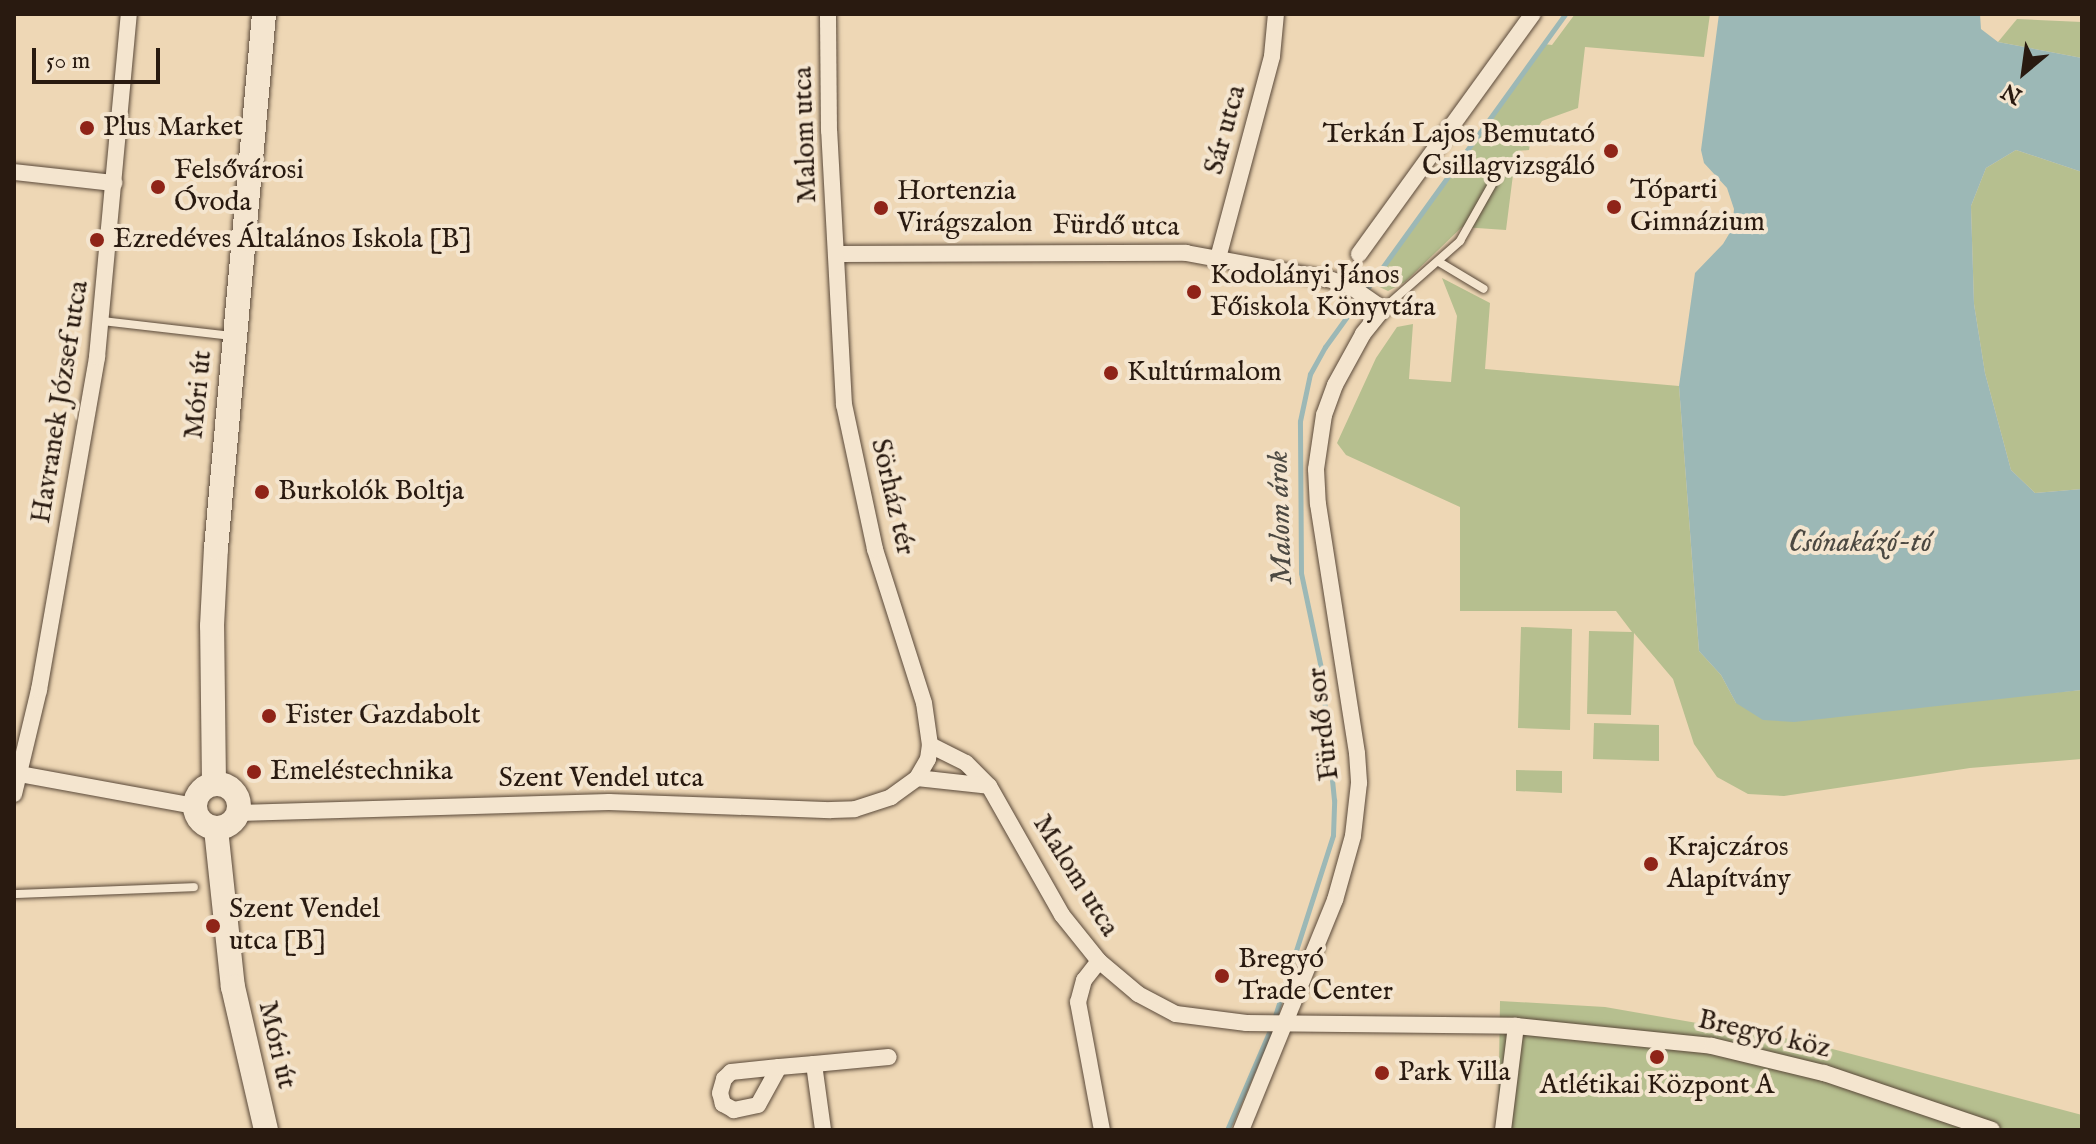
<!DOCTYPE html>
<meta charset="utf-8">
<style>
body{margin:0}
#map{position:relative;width:2096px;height:1144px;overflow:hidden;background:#eed7b5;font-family:"IM FELL English",serif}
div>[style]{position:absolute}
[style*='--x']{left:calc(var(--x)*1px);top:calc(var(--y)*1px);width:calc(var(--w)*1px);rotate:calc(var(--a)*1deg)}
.green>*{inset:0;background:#b6bf8f}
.water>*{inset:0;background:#9cb8b6}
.stream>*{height:5px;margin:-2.5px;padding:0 2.5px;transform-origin:2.5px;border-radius:2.5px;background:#9cb8b6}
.roads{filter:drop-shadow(0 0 2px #5a4939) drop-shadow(0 0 2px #5a4939)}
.service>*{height:8px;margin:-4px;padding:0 4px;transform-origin:4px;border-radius:4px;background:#f4e5cf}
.minor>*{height:16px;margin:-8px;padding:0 8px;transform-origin:8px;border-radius:8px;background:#f4e5cf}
.secondary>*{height:24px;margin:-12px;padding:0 12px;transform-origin:12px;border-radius:12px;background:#f4e5cf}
.secondary>.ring{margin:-12px;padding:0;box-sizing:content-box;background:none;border:24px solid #f4e5cf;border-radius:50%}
.dots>*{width:22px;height:22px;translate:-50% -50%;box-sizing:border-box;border:4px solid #f4e5cf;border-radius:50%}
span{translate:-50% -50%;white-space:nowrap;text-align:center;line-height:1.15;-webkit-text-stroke:8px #f4e5cf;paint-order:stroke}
.poi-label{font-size:28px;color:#291a10}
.left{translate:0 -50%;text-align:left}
.right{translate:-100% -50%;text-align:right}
.street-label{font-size:28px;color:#291a10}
.water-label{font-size:30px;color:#4c4942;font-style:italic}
.frame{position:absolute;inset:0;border:16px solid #291a10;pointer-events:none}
.north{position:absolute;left:1984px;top:32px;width:80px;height:80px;-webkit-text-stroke:6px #f4e5cf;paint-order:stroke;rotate:209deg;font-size:22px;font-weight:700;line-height:32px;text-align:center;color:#291a10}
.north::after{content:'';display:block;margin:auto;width:28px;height:36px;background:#291a10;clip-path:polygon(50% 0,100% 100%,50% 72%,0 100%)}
.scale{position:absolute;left:32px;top:48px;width:128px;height:36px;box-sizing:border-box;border:4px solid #291a10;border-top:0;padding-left:10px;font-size:24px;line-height:28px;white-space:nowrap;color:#291a10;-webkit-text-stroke:6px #f4e5cf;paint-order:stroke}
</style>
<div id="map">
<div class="green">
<i style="clip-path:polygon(1575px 14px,1710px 14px,1704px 57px,1585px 47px,1578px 108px,1542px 121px,1531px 138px,1529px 150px,1516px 151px,1506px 230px,1462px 227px,1405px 282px,1388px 291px,1371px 283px,1544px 44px,1552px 45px)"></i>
<i style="clip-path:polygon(2017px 19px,2082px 22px,2082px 58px,1998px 42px)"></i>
<i style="clip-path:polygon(2016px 150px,2082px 172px,2082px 489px,2035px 493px,2011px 470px,1985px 373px,1974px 304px,1971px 206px,1986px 168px)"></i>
<i style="clip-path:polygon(1442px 278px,1490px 303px,1485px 369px,1679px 386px,1699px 651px,1721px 675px,1736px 703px,1940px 703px,2082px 690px,2082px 759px,1970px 768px,1784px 796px,1748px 794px,1717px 777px,1694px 744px,1673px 679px,1634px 633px,1631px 715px,1587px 714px,1589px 631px,1632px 632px,1616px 611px,1460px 611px,1460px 507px,1346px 455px,1337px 443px,1376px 358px,1397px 327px,1413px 324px,1409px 379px,1451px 382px,1457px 316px)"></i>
<i style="clip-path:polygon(1521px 627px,1572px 629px,1570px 730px,1518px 728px)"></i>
<i style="clip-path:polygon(1594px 723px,1659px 725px,1659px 761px,1593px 759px)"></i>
<i style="clip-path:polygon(1516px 770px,1562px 771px,1562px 793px,1516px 791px)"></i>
<i style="clip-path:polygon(1500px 1001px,1605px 1007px,1806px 1042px,2082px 1115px,2082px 1130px,1498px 1130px)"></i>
</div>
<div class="water">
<i style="clip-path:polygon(1719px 14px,1980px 14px,1981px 29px,1998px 42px,2082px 58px,2082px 172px,2016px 150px,1986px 168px,1971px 206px,1974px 304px,1985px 373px,2011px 470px,2035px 493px,2082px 489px,2082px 690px,1794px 722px,1763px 720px,1736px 703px,1721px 675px,1699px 651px,1679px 386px,1695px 273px,1723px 244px,1732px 229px,1734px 209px,1727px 188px,1704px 163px,1701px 150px)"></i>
</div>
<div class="stream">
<i style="--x:1274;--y:1019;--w:193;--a:-72.2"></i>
<i style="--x:1333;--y:835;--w:35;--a:-88"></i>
<i style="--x:1334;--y:800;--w:133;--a:-95.6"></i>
<i style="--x:1321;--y:668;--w:97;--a:-101.9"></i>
<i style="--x:1301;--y:573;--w:152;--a:-90.4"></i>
<i style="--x:1300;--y:421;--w:48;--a:-78"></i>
<i style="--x:1310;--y:374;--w:31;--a:-61"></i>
<i style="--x:1325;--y:347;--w:410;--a:-54.2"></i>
<i style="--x:1227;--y:1130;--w:111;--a:-66.7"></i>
</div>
<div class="roads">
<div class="service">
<i style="--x:1439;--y:262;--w:52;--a:31"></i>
<i style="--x:1383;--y:309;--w:103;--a:-41.4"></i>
<i style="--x:1460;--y:241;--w:85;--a:-60.4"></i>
<i style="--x:102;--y:321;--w:131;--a:6.6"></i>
<i style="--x:14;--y:894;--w:180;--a:-2.2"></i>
</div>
<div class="minor">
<i style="--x:14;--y:172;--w:101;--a:6.3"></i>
<i style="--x:838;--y:254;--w:348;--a:-0.2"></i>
<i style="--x:1186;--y:253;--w:148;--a:10.5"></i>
<i style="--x:1332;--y:280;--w:19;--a:18"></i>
<i style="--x:1350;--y:286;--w:40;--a:34.9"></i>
<i style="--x:1383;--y:309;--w:32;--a:129"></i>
<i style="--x:1363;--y:334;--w:58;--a:118.8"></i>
<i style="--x:1335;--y:385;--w:32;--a:110"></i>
<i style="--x:1324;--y:415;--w:55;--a:98.4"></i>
<i style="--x:1316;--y:469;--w:35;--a:87"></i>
<i style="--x:1318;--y:504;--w:252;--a:81.1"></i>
<i style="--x:1357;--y:753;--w:30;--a:86"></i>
<i style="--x:1359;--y:783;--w:53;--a:96.5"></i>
<i style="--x:1353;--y:836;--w:66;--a:105.7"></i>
<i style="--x:1335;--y:900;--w:248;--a:112.2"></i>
<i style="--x:1359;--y:254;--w:296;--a:-54.1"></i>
<i style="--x:1218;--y:258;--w:209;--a:-75"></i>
<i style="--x:1272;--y:56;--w:42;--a:-84.6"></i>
<i style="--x:930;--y:745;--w:40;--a:26.6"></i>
<i style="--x:966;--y:763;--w:33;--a:45"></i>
<i style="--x:989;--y:786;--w:148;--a:60.5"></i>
<i style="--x:1062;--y:915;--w:59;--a:51.2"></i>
<i style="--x:1099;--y:961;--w:51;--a:40.2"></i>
<i style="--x:1138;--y:994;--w:43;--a:27.8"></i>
<i style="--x:1176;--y:1014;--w:71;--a:7.3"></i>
<i style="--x:1246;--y:1023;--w:270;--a:0.6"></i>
<i style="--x:1516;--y:1026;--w:197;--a:5.8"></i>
<i style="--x:1712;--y:1046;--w:115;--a:13.6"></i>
<i style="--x:1824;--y:1073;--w:177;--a:18.7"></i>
<i style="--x:20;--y:774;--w:177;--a:10.4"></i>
<i style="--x:917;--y:778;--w:72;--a:6.3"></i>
<i style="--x:14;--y:794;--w:107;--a:-76.5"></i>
<i style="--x:39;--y:690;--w:338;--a:-80.1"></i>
<i style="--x:97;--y:357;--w:344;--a:-84.7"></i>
<i style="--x:239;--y:813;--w:370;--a:-1.7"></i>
<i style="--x:609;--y:802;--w:222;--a:2.1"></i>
<i style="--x:831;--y:810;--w:24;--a:-2"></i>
<i style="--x:855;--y:809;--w:38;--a:-18"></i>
<i style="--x:891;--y:797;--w:32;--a:-36"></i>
<i style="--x:917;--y:778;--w:22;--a:-60"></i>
<i style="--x:928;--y:759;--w:14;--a:-82"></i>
<i style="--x:930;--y:745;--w:42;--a:-98.1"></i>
<i style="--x:924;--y:703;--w:162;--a:-107.7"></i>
<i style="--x:875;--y:549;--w:147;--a:-102.1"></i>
<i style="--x:844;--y:405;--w:274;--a:-93.1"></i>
<i style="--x:829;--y:131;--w:117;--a:-90.5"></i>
<i style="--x:1099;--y:961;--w:24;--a:128"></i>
<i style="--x:1084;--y:980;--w:23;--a:105"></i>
<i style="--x:1078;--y:1002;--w:130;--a:79.4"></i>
<i style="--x:814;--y:1064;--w:67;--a:82.2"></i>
<i style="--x:779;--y:1067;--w:43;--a:118.9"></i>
<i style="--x:758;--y:1105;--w:25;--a:168"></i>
<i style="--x:734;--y:1110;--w:13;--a:-151"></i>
<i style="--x:723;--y:1104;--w:11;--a:-105"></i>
<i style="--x:720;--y:1093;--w:15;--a:-74"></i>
<i style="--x:724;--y:1079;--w:10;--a:-45"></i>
<i style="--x:731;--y:1072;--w:48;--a:-5.9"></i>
<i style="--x:779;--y:1067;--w:35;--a:-5"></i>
<i style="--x:814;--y:1064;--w:75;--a:-5.3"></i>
<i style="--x:1503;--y:1130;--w:105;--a:-82.9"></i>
</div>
<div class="secondary">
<i style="--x:214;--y:783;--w:157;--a:-90.7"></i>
<i style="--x:212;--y:626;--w:78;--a:-87.1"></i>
<i style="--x:216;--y:548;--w:536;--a:-84.86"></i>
<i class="ring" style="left:195px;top:784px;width:20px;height:20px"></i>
<i style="--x:216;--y:829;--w:159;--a:83.9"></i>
<i style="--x:233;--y:987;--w:147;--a:77"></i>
</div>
</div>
<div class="dots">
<i style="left:87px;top:128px;background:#8f2418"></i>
<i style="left:1611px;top:151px;background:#8f2418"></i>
<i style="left:158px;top:187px;background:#8f2418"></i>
<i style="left:1614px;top:207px;background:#8f2418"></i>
<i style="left:881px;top:208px;background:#8f2418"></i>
<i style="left:97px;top:240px;background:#8f2418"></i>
<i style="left:1194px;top:292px;background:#8f2418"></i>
<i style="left:1111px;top:373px;background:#8f2418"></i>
<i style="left:262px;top:492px;background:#8f2418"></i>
<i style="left:269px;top:716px;background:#8f2418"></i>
<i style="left:254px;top:772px;background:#8f2418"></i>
<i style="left:1651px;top:864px;background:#8f2418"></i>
<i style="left:213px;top:926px;background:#8f2418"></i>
<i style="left:1222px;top:976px;background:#8f2418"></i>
<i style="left:1657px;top:1057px;background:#8f2418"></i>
<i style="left:1382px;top:1073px;background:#8f2418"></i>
</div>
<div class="poi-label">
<span class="left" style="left:103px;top:128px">Plus Market</span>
<span class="right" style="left:1595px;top:151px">Terkán Lajos Bemutató<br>Csillagvizsgáló</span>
<span class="left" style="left:174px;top:187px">Felsővárosi<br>Óvoda</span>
<span class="left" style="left:1630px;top:207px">Tóparti<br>Gimnázium</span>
<span class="left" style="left:897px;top:208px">Hortenzia<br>Virágszalon</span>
<span class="left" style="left:113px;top:240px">Ezredéves Általános Iskola [B]</span>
<span class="left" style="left:1210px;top:292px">Kodolányi János<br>Főiskola Könyvtára</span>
<span class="left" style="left:1127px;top:373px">Kultúrmalom</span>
<span class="left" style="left:278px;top:492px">Burkolók Boltja</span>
<span class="left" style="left:285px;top:716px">Fister Gazdabolt</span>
<span class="left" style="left:270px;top:772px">Emeléstechnika</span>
<span class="left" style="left:1667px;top:864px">Krajczáros<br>Alapítvány</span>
<span class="left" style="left:229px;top:926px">Szent Vendel<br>utca [B]</span>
<span class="left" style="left:1238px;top:976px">Bregyó<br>Trade Center</span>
<span class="left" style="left:1398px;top:1073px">Park Villa</span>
<span style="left:1657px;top:1086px">Atlétikai Központ A</span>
</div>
<div class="street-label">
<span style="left:1226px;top:130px;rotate:-75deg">Sár utca</span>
<span style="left:806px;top:135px;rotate:-92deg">Malom utca</span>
<span style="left:1116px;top:227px;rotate:1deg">Fürdő utca</span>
<span style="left:199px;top:395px;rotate:-84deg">Móri út</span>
<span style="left:61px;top:402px;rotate:-81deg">Havranek József utca</span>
<span style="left:892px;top:497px;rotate:77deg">Sörház tér</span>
<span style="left:1324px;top:724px;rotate:-97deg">Fürdő sor</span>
<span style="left:601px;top:779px">Szent Vendel utca</span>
<span style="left:1075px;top:876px;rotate:58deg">Malom utca</span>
<span style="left:1764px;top:1035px;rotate:13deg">Bregyó köz</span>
<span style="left:276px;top:1045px;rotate:77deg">Móri út</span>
</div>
<div class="water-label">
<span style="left:1281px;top:518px;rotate:-92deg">Malom árok</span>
<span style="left:1860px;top:543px">Csónakázó-tó</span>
</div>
<div class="frame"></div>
<div class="north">N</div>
<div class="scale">50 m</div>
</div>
